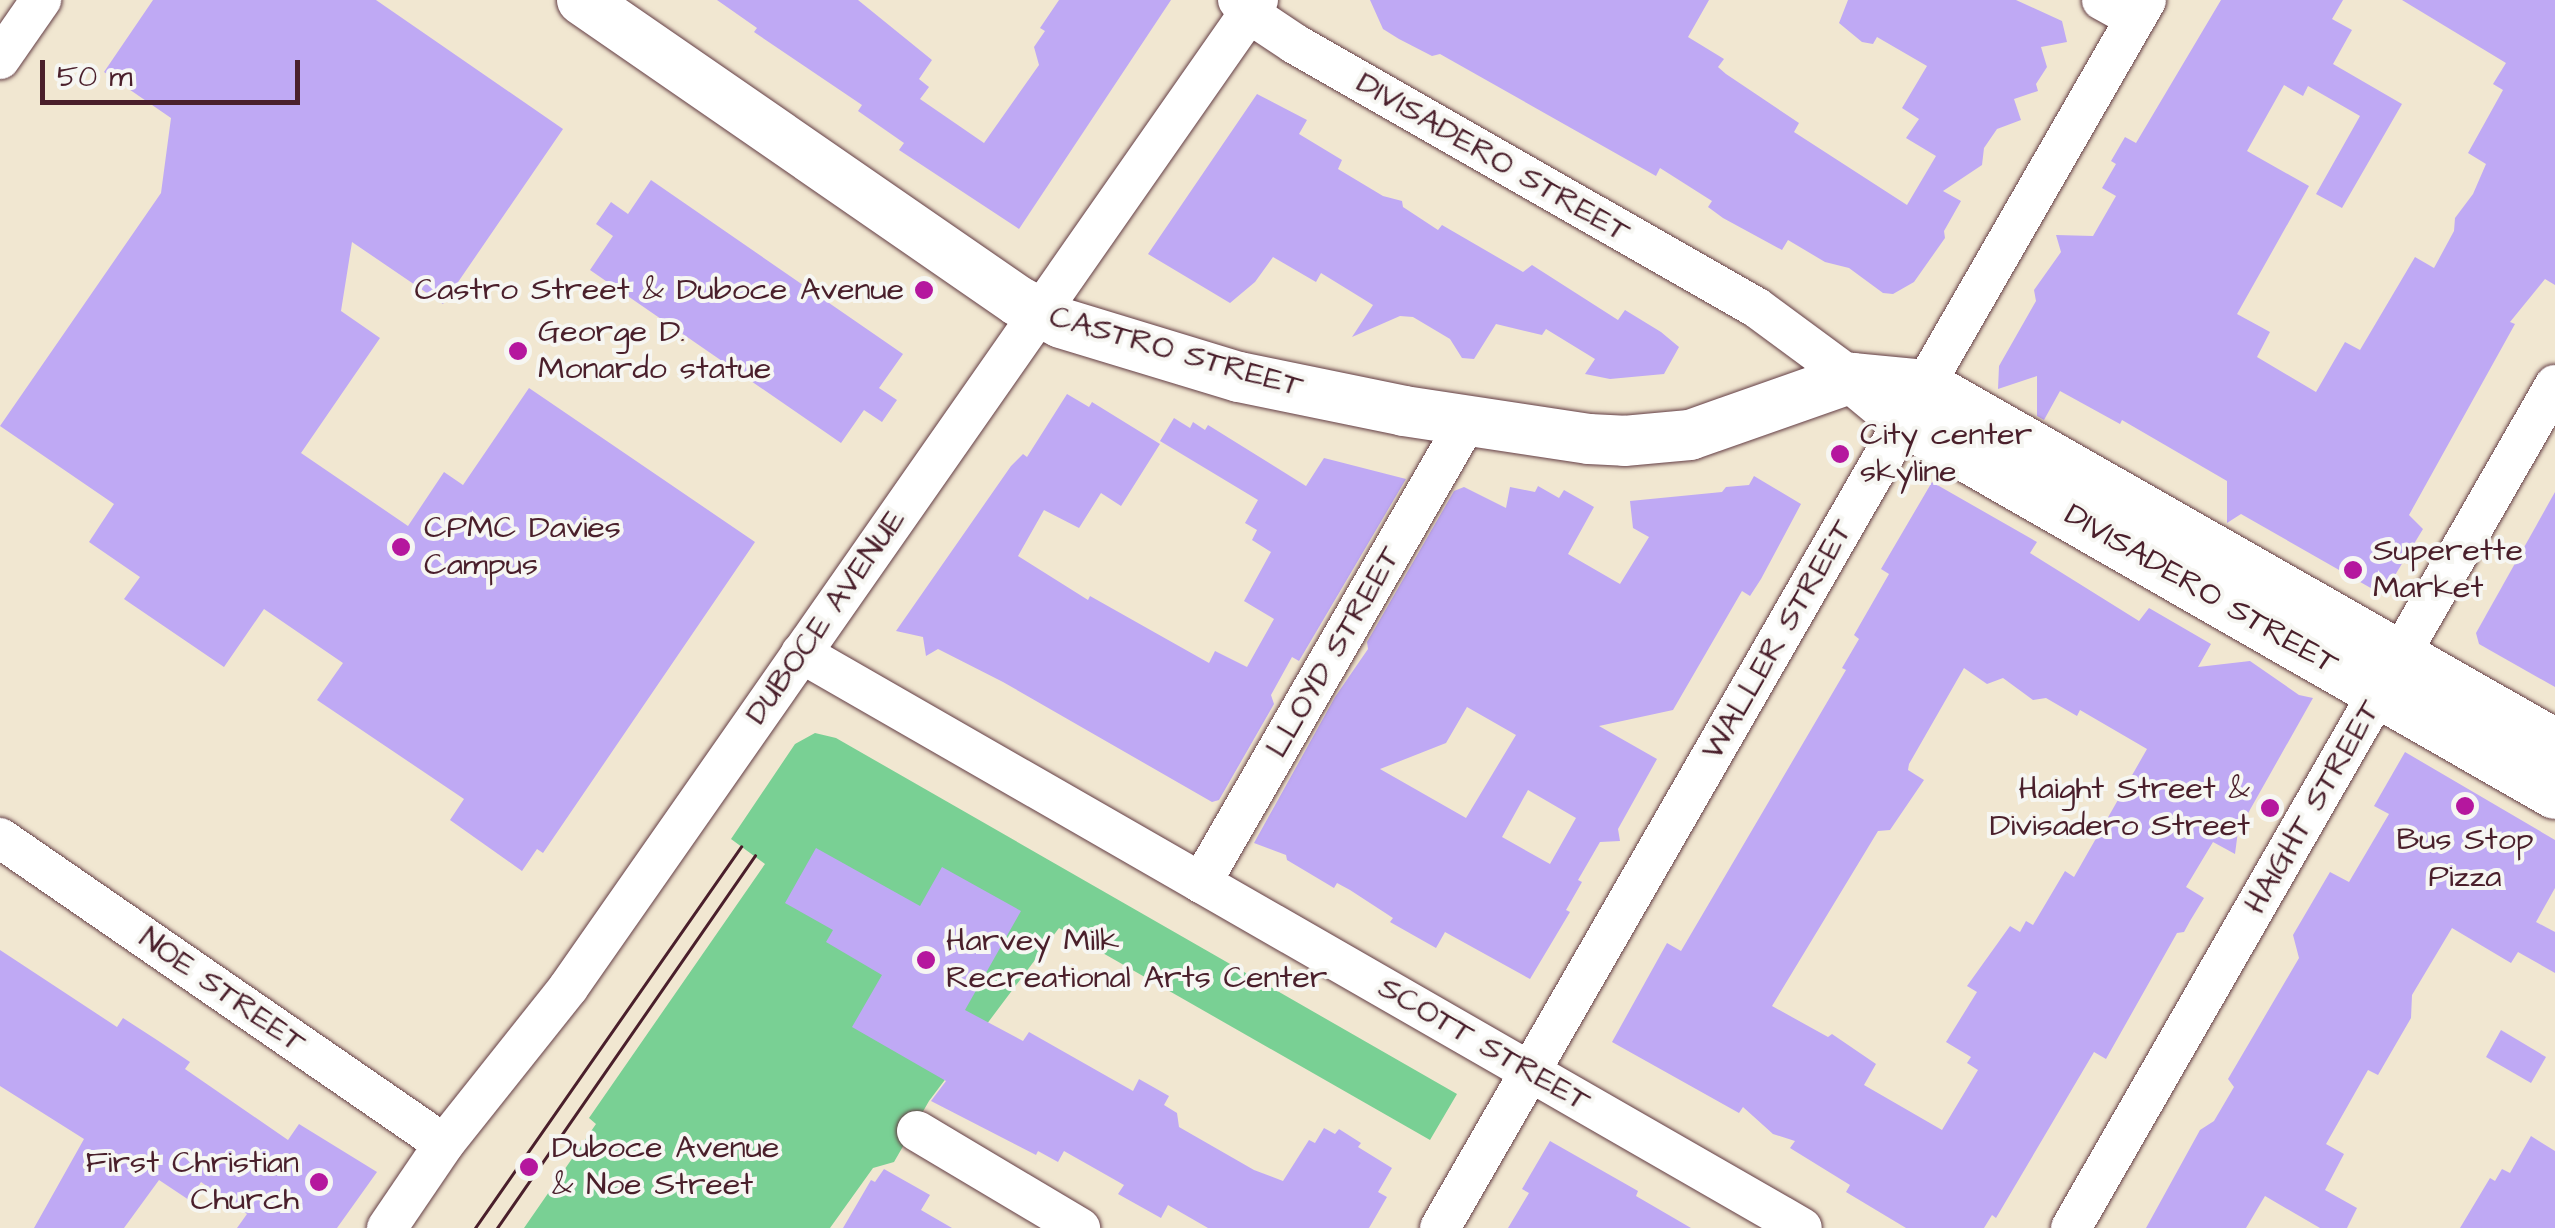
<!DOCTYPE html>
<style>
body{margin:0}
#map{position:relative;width:2555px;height:1228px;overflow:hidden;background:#f1e7d1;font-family:"Architects Daughter",sans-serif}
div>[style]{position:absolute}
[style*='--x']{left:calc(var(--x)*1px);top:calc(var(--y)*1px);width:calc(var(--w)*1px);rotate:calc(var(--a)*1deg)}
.green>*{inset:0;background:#79d094}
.building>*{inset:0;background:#bfa9f4}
.roads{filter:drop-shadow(0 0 2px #633d44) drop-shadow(0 0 2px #633d44)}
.minor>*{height:40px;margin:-20px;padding:0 20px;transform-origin:20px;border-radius:20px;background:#fff}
.major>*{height:50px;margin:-25px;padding:0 25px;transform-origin:25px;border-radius:25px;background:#fff}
.tram>*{height:2.5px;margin:-1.25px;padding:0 1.25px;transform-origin:1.25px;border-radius:1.25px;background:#4a1f2b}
.dots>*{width:28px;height:28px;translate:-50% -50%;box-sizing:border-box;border:5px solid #f6f6f2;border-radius:50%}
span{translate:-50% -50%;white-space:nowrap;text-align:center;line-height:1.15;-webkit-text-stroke:8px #f6f6f2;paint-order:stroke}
.street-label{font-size:32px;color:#4a1f2b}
.poi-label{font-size:32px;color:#4a1f2b}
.right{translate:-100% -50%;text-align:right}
.left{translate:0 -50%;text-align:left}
.scale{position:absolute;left:40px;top:60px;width:260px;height:45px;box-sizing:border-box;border:5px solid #4a1f2b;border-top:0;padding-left:12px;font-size:30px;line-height:35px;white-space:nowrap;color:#4a1f2b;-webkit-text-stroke:8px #f6f6f2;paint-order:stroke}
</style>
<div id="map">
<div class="green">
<i style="clip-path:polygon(815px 733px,836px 738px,1457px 1094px,1430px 1140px,1059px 928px,929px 1101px,894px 1162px,873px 1168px,830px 1228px,524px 1228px,596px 1124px,589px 1118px,765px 864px,731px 839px,795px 744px)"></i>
</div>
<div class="building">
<i style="clip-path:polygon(153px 0,376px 0,563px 129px,443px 304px,352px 242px,341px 311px,380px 338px,301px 453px,408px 526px,444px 472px,463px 485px,529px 388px,755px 542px,543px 853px,537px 849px,522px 871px,450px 820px,464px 799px,317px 700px,343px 663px,264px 609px,224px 667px,124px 599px,140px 577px,89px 542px,114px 504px,0 426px,161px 193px,171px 118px,104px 72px)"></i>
<i style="clip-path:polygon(717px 0,858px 0,932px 60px,919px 79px,929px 87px,920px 99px,984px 143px,1039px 65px,1034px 47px,1045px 31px,1040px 28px,1059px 0,1171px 0,1019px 229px,899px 150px,904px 143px,858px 111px,862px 105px,754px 32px,757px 28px)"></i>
<i style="clip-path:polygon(1370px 0,1709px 0,1688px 37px,1724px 59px,1718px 67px,1726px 74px,1799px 123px,1794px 132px,1907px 205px,1936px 156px,1906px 138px,1919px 119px,1902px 108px,1927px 66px,1877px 37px,1873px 44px,1862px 42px,1839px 23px,1848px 0,2016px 0,2062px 21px,2067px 42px,2041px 47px,2047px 67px,2036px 84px,2038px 91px,2014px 99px,2021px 120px,1997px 129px,1984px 148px,1982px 165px,1943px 191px,1961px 201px,1944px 231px,1945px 238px,1914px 282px,1893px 294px,1883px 293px,1849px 268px,1825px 262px,1788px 240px,1782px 250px,1723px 218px,1708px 207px,1712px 201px,1660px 168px,1656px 176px,1440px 54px,1432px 56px,1399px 39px,1383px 29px)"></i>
<i style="clip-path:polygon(2221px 0,2343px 0,2332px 19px,2352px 30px,2333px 64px,2402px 104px,2342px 208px,2316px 194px,2360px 116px,2308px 86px,2303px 96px,2284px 85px,2247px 151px,2309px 186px,2237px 314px,2270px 332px,2257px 357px,2316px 392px,2345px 342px,2360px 350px,2415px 257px,2434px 268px,2454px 231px,2455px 218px,2473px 194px,2486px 164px,2468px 153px,2503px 90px,2493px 84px,2506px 63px,2402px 0,2555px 0,2555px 285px,2545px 279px,2510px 322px,2515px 324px,2409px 515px,2423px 529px,2383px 595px,2241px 514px,2227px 523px,2227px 481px,2122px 420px,2120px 424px,2060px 391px,2044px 420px,2037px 416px,2037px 376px,1998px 389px,1999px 366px,2036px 301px,2034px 290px,2061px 252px,2056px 235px,2093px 236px,2116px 196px,2102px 188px,2116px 164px,2111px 161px,2125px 137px,2136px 143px)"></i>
<i style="clip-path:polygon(1257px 94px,1307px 120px,1299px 134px,1342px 160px,1338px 169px,1383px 196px,1402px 201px,1403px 207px,1438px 230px,1442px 225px,1523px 272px,1532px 265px,1618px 320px,1625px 310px,1661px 332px,1679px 347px,1664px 374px,1610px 379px,1585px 374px,1595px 359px,1546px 329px,1542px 335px,1496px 324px,1474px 359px,1462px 358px,1450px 339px,1413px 317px,1400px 316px,1352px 337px,1373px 305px,1321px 273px,1316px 282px,1273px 257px,1255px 282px,1230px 303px,1148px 254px)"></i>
<i style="clip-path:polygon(651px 180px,903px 354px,879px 388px,897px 400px,882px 422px,864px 410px,841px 443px,590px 270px,613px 236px,596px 224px,611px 202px,628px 214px)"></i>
<i style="clip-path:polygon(1067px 394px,1089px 407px,1092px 402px,1160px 444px,1121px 506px,1101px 493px,1079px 528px,1044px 510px,1018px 556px,1088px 600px,1090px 596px,1209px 663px,1215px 651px,1247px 667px,1274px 619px,1244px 601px,1271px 552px,1252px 540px,1257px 530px,1245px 523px,1258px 500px,1160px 441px,1174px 418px,1190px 428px,1193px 422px,1205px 430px,1208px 425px,1306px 486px,1324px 458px,1406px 479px,1299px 661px,1292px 657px,1271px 695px,1274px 704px,1219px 800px,1212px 802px,1003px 682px,938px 649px,926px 656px,923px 637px,896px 631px,1011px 466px,1023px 454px,1027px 457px)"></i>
<i style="clip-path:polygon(evenodd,1754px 476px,1801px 504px,1761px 579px,1750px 596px,1742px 591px,1673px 710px,1599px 726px,1657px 759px,1618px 829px,1620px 841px,1600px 842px,1578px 880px,1582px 882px,1566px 910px,1570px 912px,1530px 979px,1445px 932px,1436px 948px,1390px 922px,1393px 918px,1350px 890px,1337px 883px,1334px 888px,1287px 860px,1286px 855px,1254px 843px,1335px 697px,1368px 649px,1367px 642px,1454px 491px,1464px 487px,1506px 508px,1510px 487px,1535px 492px,1538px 486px,1559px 498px,1564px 490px,1594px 507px,1568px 554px,1620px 584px,1649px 537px,1633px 528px,1630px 501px,1722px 492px,1726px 487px,1749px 485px,1754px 476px,1467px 707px,1516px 735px,1466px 818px,1380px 769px,1446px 743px,1467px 707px,1754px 476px,1528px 790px,1576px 818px,1550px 864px,1502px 837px,1528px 790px)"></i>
<i style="clip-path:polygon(evenodd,1932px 482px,2037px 542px,2030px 553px,2139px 621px,2149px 608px,2211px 644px,2198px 667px,2250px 661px,2299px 695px,2313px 698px,2238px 831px,2235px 854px,2213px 842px,2186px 887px,2204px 898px,2190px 921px,2184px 932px,2177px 933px,2106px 1059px,2094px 1052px,1996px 1218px,1992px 1215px,1984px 1228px,1906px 1228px,1846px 1192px,1850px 1185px,1790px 1148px,1795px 1141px,1773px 1134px,1743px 1107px,1739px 1113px,1612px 1042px,1667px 943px,1681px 951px,1846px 670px,1842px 668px,1859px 639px,1854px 635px,1889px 574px,1881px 569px,1932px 482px,1964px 668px,1987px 684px,2003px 678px,2033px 700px,2046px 698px,2077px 716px,2080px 710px,2147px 749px,2074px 877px,2065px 871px,2033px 925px,2026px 921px,2020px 932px,2010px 926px,1967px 986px,1977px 992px,1946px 1042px,1971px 1057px,1967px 1063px,1978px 1070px,1942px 1130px,1864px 1085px,1876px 1064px,1832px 1034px,1828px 1037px,1772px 1006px,1878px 831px,1890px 830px,1924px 780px,1908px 770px,1909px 764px,1964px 668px)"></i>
<i style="clip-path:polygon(2555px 492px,2555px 687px,2479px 644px,2476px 633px)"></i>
<i style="clip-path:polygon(2405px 752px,2555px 840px,2555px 888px,2536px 922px,2555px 932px,2555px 973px,2518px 952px,2511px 963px,2452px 928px,2412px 995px,2411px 1018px,2378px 1075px,2368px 1070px,2326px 1144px,2344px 1154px,2325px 1190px,2357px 1208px,2347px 1228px,2320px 1228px,2265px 1196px,2246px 1228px,2146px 1228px,2200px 1130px,2214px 1121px,2234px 1087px,2228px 1079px,2299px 958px,2293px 935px,2330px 872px,2349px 882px,2389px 814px,2374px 806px)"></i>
<i style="clip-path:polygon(816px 848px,920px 906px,942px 867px,1021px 911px,965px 1010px,1023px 1041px,1029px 1032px,1133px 1091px,1139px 1079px,1169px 1096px,1164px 1105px,1177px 1113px,1179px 1127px,1254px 1170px,1283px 1181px,1309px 1140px,1315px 1143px,1324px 1128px,1335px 1134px,1339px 1129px,1361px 1143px,1358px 1147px,1392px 1168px,1378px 1192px,1387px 1197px,1369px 1228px,1208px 1228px,1168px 1205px,1161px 1218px,1118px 1194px,1124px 1185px,1064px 1151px,1058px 1162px,1038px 1151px,1036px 1155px,931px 1101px,946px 1081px,852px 1027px,882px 975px,826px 942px,833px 930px,785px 903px)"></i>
<i style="clip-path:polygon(0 950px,117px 1027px,123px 1018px,157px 1040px,190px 1062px,185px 1069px,288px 1140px,299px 1124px,377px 1172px,337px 1228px,237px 1228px,247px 1214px,201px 1182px,189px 1200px,159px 1180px,124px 1228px,34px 1228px,84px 1139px,0 1086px)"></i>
<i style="clip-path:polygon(2501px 1030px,2546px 1057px,2531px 1083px,2486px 1057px)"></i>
<i style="clip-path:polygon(2531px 1136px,2555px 1151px,2555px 1228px,2460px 1228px,2490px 1178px,2495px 1181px,2502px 1169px,2510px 1173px)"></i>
<i style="clip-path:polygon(1550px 1141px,1638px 1191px,1636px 1196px,1691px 1228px,1508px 1228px,1529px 1193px,1522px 1189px)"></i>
<i style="clip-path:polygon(884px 1169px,930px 1195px,921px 1210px,952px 1228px,843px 1228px,871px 1180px,875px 1182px)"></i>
</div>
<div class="roads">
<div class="minor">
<i style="--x:1238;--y:0;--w:15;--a:53"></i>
<i style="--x:1247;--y:12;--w:58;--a:33.7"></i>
<i style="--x:1295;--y:44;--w:532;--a:29.74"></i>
<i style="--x:1757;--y:308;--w:118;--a:36.4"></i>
<i style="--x:2102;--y:0;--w:38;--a:29"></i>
<i style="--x:0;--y:59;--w:72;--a:-55.2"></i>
<i style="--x:801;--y:653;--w:1154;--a:29.87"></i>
<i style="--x:0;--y:838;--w:539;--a:34.57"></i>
<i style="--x:1201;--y:883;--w:533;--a:-60.07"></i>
<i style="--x:917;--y:1131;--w:190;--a:30.8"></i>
<i style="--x:387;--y:1228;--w:102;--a:-55.8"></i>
<i style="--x:444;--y:1144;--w:199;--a:-51.5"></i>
<i style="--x:568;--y:988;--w:1205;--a:-55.07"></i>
<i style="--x:1440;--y:1228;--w:1416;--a:-60.1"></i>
<i style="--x:2071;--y:1228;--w:972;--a:-60.14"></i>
</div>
<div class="major">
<i style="--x:582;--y:0;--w:530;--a:34.62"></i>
<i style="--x:1018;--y:301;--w:48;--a:27.1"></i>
<i style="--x:1061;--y:323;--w:186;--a:16.9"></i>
<i style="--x:1239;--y:377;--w:168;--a:11.6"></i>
<i style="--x:1404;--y:411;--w:187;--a:8.6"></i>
<i style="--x:1589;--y:439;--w:35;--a:3"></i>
<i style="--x:1624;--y:441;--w:66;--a:-5.2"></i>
<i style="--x:1690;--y:435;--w:172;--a:-19.4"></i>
<i style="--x:1852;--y:378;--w:73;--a:5.5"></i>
<i style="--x:1925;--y:385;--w:725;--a:29.68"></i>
<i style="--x:1852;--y:378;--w:67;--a:39.6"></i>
<i style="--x:1904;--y:421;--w:750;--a:29.81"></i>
</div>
</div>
<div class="tram">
<i style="--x:475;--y:1228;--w:465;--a:-55.1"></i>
<i style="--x:497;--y:1228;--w:453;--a:-55.3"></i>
</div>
<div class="dots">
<i style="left:924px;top:290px;background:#b5179e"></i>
<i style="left:518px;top:351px;background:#b5179e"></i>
<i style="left:1840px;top:454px;background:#b5179e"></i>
<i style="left:401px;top:547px;background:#b5179e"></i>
<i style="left:2353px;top:570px;background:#b5179e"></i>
<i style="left:2465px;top:806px;background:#b5179e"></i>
<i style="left:2270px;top:808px;background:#b5179e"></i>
<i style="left:926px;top:960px;background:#b5179e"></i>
<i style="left:529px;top:1167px;background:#b5179e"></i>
<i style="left:319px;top:1182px;background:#b5179e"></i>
</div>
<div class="street-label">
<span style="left:1493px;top:158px;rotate:30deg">DIVISADERO STREET</span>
<span style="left:1176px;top:352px;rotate:16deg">CASTRO STREET</span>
<span style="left:2201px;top:590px;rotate:30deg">DIVISADERO STREET</span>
<span style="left:826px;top:617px;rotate:-55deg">DUBOCE AVENUE</span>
<span style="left:1778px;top:640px;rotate:-60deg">WALLER STREET</span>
<span style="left:1334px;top:652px;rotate:-60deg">LLOYD STREET</span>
<span style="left:2313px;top:807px;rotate:-60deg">HAIGHT STREET</span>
<span style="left:222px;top:991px;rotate:35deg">NOE STREET</span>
<span style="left:1484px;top:1045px;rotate:30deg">SCOTT STREET</span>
</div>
<div class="poi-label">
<span class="right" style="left:904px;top:290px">Castro Street &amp; Duboce Avenue</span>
<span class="left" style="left:538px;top:351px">George D.<br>Monardo statue</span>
<span class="left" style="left:1860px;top:454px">City center<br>skyline</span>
<span class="left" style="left:424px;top:547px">CPMC Davies<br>Campus</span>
<span class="left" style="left:2373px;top:570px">Superette<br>Market</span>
<span class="right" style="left:2250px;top:808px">Haight Street &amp;<br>Divisadero Street</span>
<span style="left:2465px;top:859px">Bus Stop<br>Pizza</span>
<span class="left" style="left:946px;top:960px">Harvey Milk<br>Recreational Arts Center</span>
<span class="left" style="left:552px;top:1167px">Duboce Avenue<br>&amp; Noe Street</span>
<span class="right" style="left:299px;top:1182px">First Christian<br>Church</span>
</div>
<div class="scale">50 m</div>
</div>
